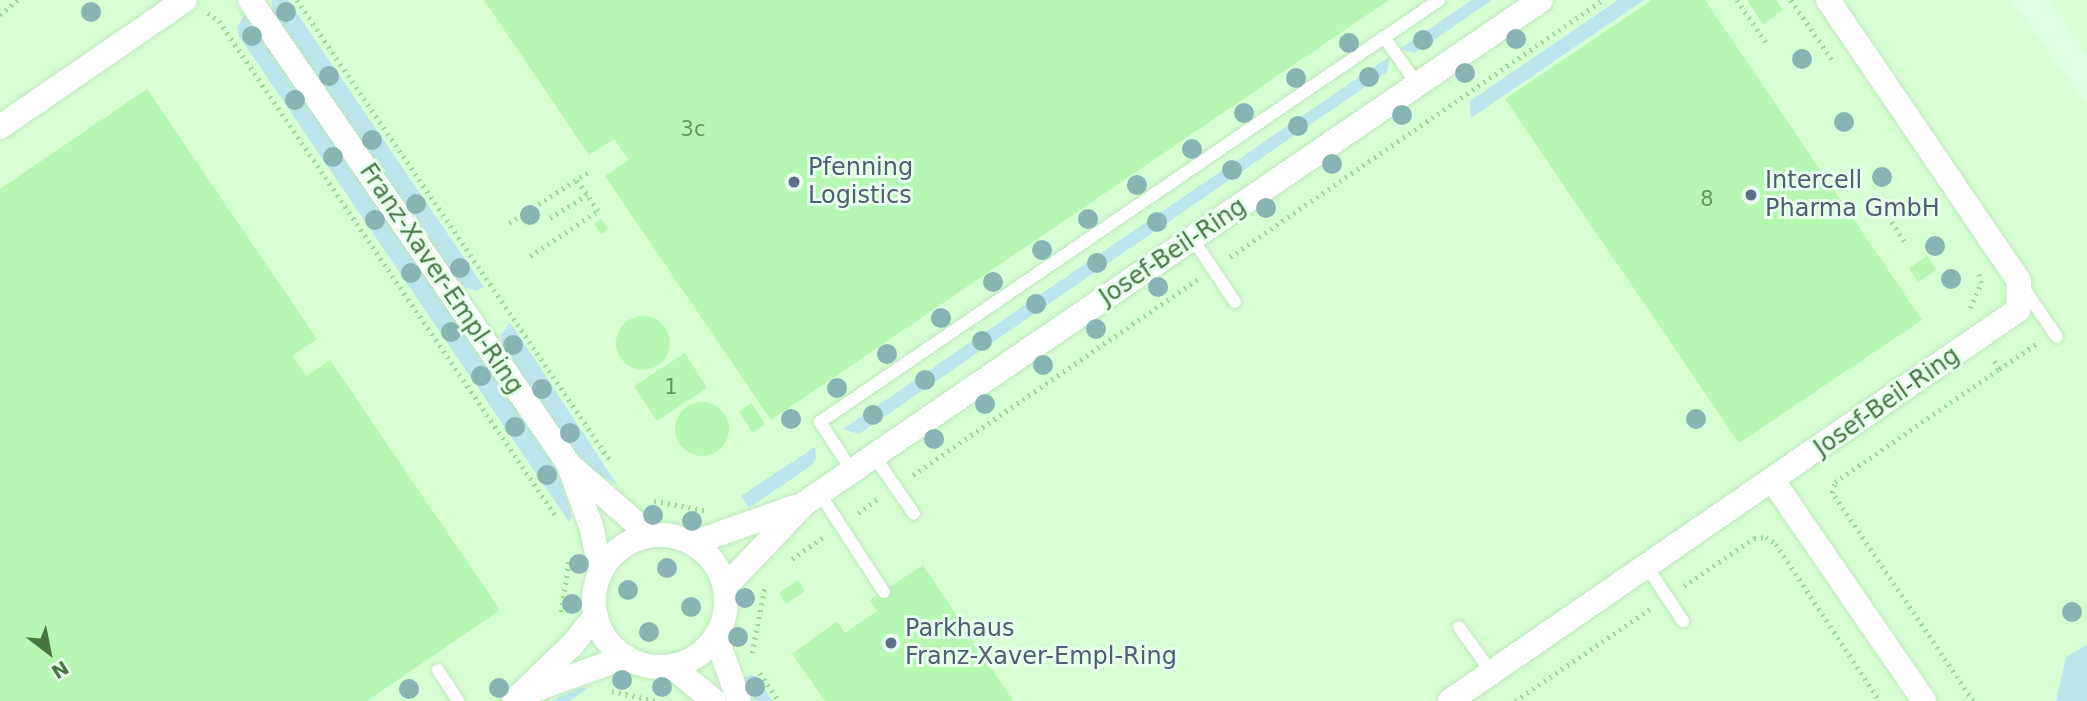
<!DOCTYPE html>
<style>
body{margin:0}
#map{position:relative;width:2087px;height:701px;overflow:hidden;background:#dfffe5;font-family:"DejaVu Sans",sans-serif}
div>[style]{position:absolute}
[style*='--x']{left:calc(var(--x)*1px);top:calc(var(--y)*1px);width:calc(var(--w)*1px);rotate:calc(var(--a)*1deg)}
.commercial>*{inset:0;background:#d8ffd3}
.green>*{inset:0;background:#bde5ed}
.building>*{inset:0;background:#b6f7b4}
.round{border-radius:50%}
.path>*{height:4.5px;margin-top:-2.25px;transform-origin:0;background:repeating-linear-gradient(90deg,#9adb98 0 2px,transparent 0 7px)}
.roads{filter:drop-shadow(0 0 2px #bee5bf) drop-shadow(0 0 2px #bee5bf)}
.service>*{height:12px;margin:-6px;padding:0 6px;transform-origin:6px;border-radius:6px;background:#fff}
.minor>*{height:24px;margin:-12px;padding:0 12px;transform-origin:12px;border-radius:12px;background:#fff}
.minor>.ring{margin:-12px;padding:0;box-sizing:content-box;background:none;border:24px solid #fff;border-radius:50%}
.trees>*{width:20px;height:20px;margin:-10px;border-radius:50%;background:#88b4b4}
.dots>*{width:19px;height:19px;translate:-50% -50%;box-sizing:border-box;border:4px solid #e8ffec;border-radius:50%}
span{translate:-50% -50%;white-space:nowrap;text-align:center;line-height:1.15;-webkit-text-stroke:6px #e8ffec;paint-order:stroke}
.number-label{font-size:21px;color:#649760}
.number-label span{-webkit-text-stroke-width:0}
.service-label{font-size:24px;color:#4e5e75}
.left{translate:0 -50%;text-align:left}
.street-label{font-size:24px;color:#487744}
.north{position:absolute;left:14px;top:617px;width:70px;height:70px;-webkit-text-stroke:5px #e8ffec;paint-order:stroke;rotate:148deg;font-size:19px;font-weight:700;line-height:28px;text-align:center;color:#487744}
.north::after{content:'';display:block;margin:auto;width:24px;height:32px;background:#487744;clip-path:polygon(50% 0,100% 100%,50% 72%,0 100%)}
</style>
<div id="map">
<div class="commercial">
<i style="clip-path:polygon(0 0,2011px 0,2087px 104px,2087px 701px,0 701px)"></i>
<i style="clip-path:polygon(2051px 0,2087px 0,2087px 54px)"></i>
</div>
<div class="green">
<i style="clip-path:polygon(272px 0,288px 0,484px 287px,476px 291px,459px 285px,272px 12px)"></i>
<i style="clip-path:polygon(1472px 0,1492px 0,1415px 53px,1400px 49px)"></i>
<i style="clip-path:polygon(1618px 0,1644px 0,1471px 118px,1470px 101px)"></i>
<i style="clip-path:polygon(246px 12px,549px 457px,560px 475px,572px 516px,569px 522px,239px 36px,237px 27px)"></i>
<i style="clip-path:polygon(1390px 56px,1387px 72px,859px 434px,843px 429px)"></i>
<i style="clip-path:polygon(510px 322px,618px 486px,578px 460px,565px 443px,502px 344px,501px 335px)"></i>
<i style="clip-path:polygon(815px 447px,816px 458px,812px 465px,749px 508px,741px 496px)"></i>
<i style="clip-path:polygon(2087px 645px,2087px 701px,2056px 701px,2066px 657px)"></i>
<i style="clip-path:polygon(751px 675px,757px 676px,772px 701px,755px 701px,743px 678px)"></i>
<i style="clip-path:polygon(582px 687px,587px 689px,570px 701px,551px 701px)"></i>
</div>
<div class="building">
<i style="clip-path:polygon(484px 0,1389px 0,771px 420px,605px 176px,629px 160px,614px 139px,589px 155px)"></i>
<i style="clip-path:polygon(1652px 0,1705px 0,1922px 320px,1739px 443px,1505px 99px)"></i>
<i style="clip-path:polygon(1747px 0,1776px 0,1783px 10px,1763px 24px)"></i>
<i style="clip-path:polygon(147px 89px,317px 339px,292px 356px,306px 376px,330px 360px,500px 610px,367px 701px,0 701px,0 189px)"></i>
<i style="clip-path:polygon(601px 219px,608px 229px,601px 234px,594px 224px)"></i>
<i style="clip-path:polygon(1927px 256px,1936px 270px,1918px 282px,1909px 268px)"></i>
<i class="round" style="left:616px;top:316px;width:54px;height:54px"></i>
<i style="clip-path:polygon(685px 353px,707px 388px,657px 421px,634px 386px)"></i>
<i class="round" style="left:675px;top:402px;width:54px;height:54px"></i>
<i style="clip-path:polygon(751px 403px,765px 424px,753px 433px,739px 412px)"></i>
<i style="clip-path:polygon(923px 565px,1013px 701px,825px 701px,792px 654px,837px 621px,845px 633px,877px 611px,870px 600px)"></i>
<i style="clip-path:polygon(798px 580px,805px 591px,786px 604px,779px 593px)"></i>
</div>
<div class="path">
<i style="--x:297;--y:0;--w:560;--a:55.77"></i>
<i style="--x:1737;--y:0;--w:51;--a:55.4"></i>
<i style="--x:1791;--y:0;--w:75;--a:55.3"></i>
<i style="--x:208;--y:13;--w:14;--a:36"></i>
<i style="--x:219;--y:21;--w:599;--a:55.75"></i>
<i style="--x:0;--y:15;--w:23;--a:-41"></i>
<i style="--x:1888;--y:216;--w:30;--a:57"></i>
<i style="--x:550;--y:218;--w:44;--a:-31.9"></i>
<i style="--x:509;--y:223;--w:98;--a:-32.6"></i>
<i style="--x:530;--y:256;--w:82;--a:-33.5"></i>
<i style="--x:598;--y:211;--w:38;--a:-125"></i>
<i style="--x:1230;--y:257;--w:453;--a:-34.6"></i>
<i style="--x:1970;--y:308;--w:27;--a:-66"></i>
<i style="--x:1981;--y:283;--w:12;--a:-104"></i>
<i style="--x:1999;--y:369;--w:45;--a:-34"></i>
<i style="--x:913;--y:475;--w:345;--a:-34.5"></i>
<i style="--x:654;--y:501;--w:51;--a:10.2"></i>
<i style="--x:858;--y:513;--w:26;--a:-36"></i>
<i style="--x:792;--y:559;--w:40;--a:-34.9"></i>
<i style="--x:1684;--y:586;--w:85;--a:-34.4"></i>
<i style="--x:1754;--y:538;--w:12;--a:-5"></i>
<i style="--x:1766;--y:537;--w:12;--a:35"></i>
<i style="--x:1776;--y:544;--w:188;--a:56.5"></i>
<i style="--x:561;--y:612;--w:54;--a:-81.4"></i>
<i style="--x:752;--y:653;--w:68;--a:-79"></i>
<i style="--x:760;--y:673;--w:34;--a:56"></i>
<i style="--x:612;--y:691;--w:45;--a:12.8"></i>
<i style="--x:1515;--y:701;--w:163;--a:-34.3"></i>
<i style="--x:1973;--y:701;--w:251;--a:-124.1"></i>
<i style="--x:1832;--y:493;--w:11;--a:-75"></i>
<i style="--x:1835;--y:482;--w:199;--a:-34.6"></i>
<i style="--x:1999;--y:369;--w:13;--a:-122"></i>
</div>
<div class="roads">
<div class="service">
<i style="--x:1384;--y:37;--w:57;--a:54.9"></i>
<i style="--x:1192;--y:238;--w:77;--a:56.1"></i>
<i style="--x:2023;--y:287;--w:60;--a:55.8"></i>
<i style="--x:874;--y:456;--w:70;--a:55.4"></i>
<i style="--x:852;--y:471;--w:59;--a:-123.1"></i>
<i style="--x:820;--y:422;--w:749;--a:-34.28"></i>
<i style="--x:820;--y:494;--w:117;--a:56.9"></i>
<i style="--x:1647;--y:567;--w:65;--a:56.3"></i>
<i style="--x:1459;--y:627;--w:57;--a:54.3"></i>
<i style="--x:438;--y:670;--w:37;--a:57"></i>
</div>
<div class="minor">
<i style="--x:250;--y:0;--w:562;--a:55.52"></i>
<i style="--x:568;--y:463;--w:67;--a:69.9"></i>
<i style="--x:591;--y:526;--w:47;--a:77.7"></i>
<i style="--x:0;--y:127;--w:224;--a:-34.5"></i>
<i style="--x:573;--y:468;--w:103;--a:41.1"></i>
<i style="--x:1773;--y:481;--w:267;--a:55.5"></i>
<i class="ring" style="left:594px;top:535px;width:108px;height:108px"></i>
<i style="--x:693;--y:543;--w:108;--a:-19.4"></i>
<i style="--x:725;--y:587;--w:116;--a:-46.4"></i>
<i style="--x:805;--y:503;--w:891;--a:-34.35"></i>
<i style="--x:716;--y:636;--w:69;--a:70.5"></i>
<i style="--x:671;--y:666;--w:55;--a:39.1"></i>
<i style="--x:534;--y:690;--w:98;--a:-19.7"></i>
<i style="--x:514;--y:701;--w:81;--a:-44"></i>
<i style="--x:572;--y:645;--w:38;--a:-51"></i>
<i style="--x:1450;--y:701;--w:690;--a:-34.54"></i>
<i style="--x:2018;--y:310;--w:29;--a:-88"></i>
<i style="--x:2019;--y:281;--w:340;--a:-124.2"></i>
</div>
</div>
<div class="trees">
<i style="left:91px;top:12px"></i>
<i style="left:286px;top:12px"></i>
<i style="left:252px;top:36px"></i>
<i style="left:1516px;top:39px"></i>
<i style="left:1423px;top:40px"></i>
<i style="left:1349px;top:43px"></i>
<i style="left:1802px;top:59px"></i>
<i style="left:1465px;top:73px"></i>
<i style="left:329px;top:76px"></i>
<i style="left:1369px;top:77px"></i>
<i style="left:1296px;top:78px"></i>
<i style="left:295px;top:100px"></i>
<i style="left:1244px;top:113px"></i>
<i style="left:1402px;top:115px"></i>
<i style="left:1844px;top:122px"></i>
<i style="left:1298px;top:126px"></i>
<i style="left:372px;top:140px"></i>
<i style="left:1192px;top:149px"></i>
<i style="left:333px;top:157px"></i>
<i style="left:1332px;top:164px"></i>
<i style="left:1232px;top:170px"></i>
<i style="left:1882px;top:177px"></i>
<i style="left:1137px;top:185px"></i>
<i style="left:416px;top:204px"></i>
<i style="left:1266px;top:208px"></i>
<i style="left:530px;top:215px"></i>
<i style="left:1088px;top:219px"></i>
<i style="left:375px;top:220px"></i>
<i style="left:1157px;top:222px"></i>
<i style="left:1935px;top:246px"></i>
<i style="left:1042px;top:250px"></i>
<i style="left:1097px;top:263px"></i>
<i style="left:460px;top:268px"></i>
<i style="left:411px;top:273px"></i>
<i style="left:1951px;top:279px"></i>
<i style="left:993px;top:282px"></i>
<i style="left:1158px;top:287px"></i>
<i style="left:1036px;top:304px"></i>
<i style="left:941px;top:318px"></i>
<i style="left:1096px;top:329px"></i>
<i style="left:451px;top:332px"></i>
<i style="left:982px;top:341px"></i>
<i style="left:513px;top:345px"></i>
<i style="left:887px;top:354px"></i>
<i style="left:1043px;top:365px"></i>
<i style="left:481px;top:376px"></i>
<i style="left:925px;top:380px"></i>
<i style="left:837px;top:388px"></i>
<i style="left:542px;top:389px"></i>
<i style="left:985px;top:404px"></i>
<i style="left:873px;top:415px"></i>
<i style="left:791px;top:419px"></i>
<i style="left:1696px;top:419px"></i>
<i style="left:515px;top:427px"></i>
<i style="left:570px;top:433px"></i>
<i style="left:934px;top:439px"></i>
<i style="left:547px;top:475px"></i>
<i style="left:653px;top:515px"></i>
<i style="left:692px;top:521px"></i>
<i style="left:579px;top:564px"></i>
<i style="left:667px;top:568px"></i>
<i style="left:628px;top:590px"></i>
<i style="left:745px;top:598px"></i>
<i style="left:572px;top:604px"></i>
<i style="left:691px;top:607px"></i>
<i style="left:2072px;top:612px"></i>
<i style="left:649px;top:632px"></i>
<i style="left:738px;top:637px"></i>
<i style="left:622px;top:680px"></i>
<i style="left:662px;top:687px"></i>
<i style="left:755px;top:687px"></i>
<i style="left:499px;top:688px"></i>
<i style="left:409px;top:689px"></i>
</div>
<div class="dots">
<i style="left:794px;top:182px;background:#5c6f8a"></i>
<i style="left:1751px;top:195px;background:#5c6f8a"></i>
<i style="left:891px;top:643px;background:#5c6f8a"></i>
</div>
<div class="number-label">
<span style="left:693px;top:129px">3c</span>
<span style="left:1707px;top:199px">8</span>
<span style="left:671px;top:387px">1</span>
</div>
<div class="service-label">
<span class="left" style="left:808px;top:182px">Pfenning<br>Logistics</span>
<span class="left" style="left:1765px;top:195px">Intercell<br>Pharma GmbH</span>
<span class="left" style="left:905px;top:643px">Parkhaus<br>Franz-Xaver-Empl-Ring</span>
</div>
<div class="street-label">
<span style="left:1173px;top:252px;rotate:-34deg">Josef-Beil-Ring</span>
<span style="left:441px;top:279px;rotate:56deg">Franz-Xaver-Empl-Ring</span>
<span style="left:1887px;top:402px;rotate:-35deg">Josef-Beil-Ring</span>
</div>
<div class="north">N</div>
</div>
